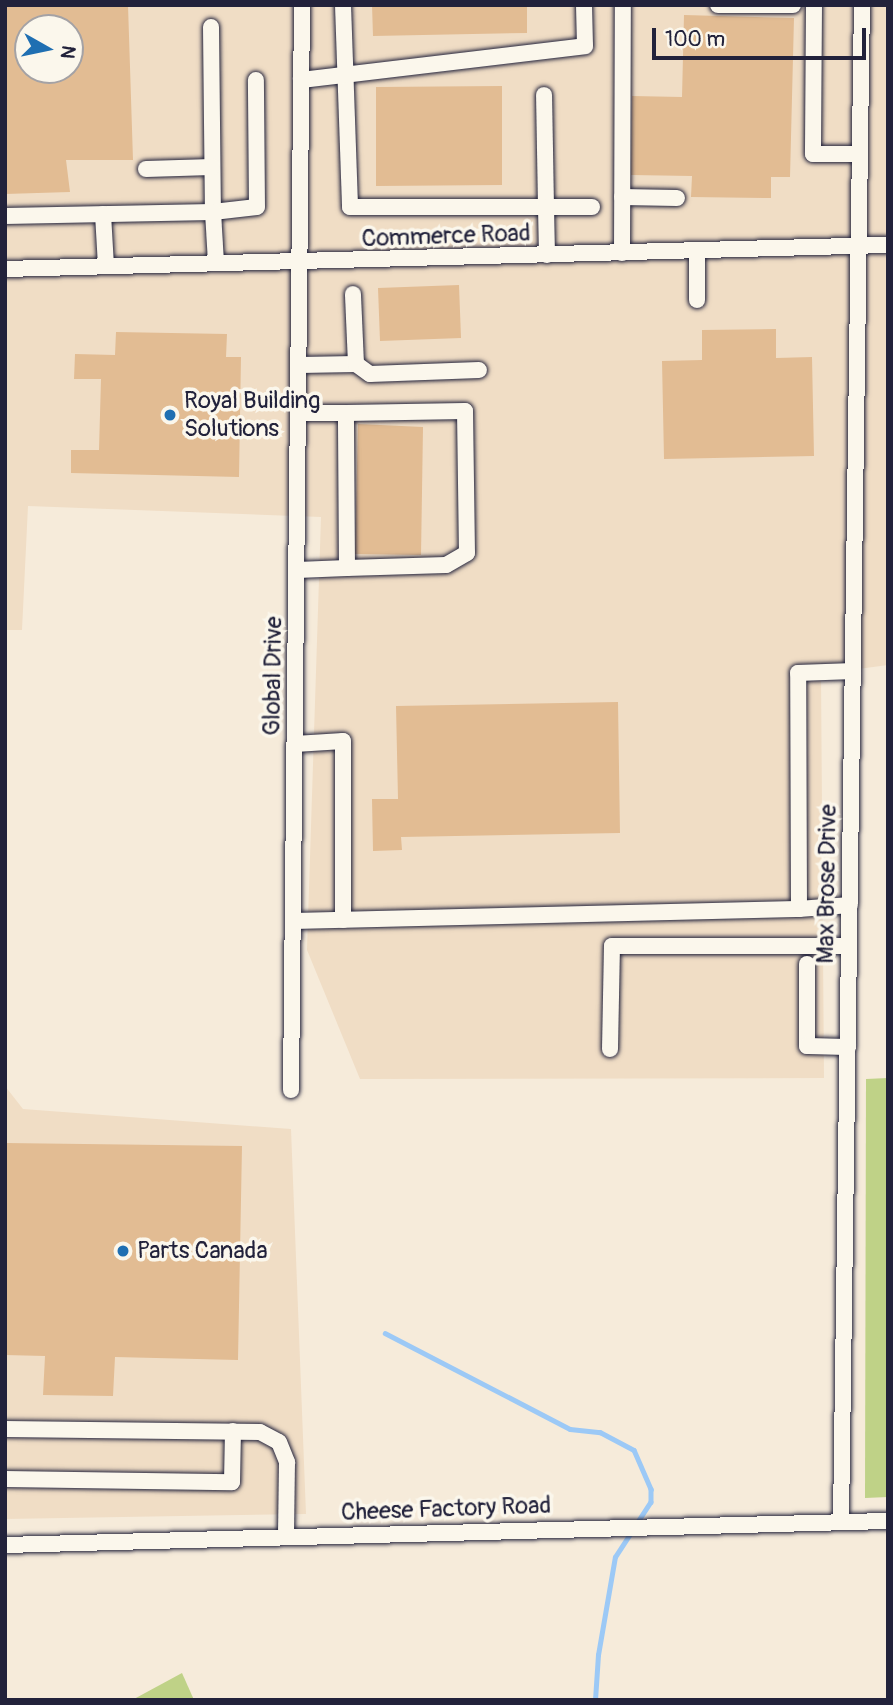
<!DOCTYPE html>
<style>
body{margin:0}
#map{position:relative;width:893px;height:1705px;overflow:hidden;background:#f6ebda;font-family:Pangolin,sans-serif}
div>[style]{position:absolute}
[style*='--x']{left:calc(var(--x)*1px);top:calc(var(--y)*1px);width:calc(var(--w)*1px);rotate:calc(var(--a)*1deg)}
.built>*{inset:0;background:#f0ddc5}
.green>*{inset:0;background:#bfd287}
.stream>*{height:4.5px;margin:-2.25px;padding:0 2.25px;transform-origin:2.25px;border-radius:2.25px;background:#9cc9f6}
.building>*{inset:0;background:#e2bc93}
.roads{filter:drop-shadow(0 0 2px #22223b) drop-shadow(0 0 2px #22223b)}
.minor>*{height:16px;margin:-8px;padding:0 8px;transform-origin:8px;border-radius:8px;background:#fbf7ec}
.dots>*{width:19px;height:19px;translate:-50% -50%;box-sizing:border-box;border:4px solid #fbf7ec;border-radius:50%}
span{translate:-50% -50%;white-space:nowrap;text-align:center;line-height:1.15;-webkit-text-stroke:7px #fbf7ec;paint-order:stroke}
.street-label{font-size:24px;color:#22223b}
.poi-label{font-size:24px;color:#22223b}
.left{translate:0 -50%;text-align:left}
.frame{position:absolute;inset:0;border:7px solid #22223b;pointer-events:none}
.north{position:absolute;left:14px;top:14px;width:70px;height:70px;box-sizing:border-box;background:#fbf7ec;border:2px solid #a4a2a5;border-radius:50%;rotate:99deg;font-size:19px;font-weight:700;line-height:28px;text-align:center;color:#22223b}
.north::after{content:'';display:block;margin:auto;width:24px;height:32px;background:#1f6fb2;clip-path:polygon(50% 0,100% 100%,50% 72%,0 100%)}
.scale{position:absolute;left:652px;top:28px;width:214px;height:32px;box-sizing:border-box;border:4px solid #22223b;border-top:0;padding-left:9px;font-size:21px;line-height:24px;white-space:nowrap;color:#22223b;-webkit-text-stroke:5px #fbf7ec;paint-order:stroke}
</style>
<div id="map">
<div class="built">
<i style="clip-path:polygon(evenodd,5px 5px,888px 5px,888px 665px,821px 674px,824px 1078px,360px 1079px,307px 950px,321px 517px,28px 506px,22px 630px,5px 630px,5px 5px,28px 28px,70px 28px,70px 70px,28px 70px,28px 28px)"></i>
<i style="clip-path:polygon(5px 1086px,23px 1109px,291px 1129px,306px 1514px,5px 1519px)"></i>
</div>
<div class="green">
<i style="clip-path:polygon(888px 1078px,888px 1497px,865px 1498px,866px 1079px)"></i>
<i style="clip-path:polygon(182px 1673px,194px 1700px,133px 1700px,134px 1699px)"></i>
</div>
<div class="stream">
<i style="--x:385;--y:1333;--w:208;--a:27.4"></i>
<i style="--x:570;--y:1429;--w:30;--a:6"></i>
<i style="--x:600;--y:1432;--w:38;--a:28"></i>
<i style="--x:634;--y:1450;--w:43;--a:66.4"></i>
<i style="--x:651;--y:1489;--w:13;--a:90"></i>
<i style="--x:651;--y:1502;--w:24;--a:123"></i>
<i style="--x:595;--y:1700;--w:45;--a:-86.2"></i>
<i style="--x:598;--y:1655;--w:99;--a:-80.2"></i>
<i style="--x:615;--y:1557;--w:30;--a:-57"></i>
</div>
<div class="building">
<i style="clip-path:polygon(evenodd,5px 5px,128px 5px,133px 160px,66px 160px,70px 192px,5px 194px,5px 5px,28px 28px,70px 28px,70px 70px,28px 70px,28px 28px)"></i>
<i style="clip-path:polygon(372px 5px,527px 5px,527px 33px,373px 36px)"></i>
<i style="clip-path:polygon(684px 15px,794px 18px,790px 177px,771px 177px,771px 198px,691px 197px,692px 176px,631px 175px,632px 96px,682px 97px)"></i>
<i style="clip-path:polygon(502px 86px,502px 185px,376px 186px,376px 87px)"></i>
<i style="clip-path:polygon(459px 285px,461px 338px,380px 341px,378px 288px)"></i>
<i style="clip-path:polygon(776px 329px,776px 358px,812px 357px,814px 456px,664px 459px,662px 361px,702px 360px,702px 330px)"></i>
<i style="clip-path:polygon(116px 332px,227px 334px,226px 357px,241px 357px,239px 477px,71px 473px,71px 450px,99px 450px,101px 379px,74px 379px,75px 354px,115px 355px)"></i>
<i style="clip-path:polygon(358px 424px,423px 427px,421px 555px,355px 554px)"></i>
<i style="clip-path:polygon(618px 702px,620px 833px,401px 837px,402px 850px,373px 851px,372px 799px,398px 799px,396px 706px)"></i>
<i style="clip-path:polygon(5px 1143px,242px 1146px,238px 1360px,115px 1357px,113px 1396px,43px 1395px,45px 1356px,5px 1355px)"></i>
</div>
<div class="roads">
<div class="minor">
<i style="--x:343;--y:5;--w:202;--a:88"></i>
<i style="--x:350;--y:207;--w:196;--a:0"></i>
<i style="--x:546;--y:207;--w:112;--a:-91"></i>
<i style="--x:718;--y:5;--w:75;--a:0"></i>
<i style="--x:814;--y:5;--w:149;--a:90.4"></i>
<i style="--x:813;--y:154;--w:47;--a:0"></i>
<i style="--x:211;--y:27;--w:185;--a:89.4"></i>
<i style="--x:213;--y:212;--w:44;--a:-6.5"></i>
<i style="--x:257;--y:207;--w:127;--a:-90.5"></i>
<i style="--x:301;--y:80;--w:286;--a:-6.8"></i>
<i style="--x:585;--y:46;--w:41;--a:-91.4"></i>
<i style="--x:146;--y:169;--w:66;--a:-1.7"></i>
<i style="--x:622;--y:197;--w:55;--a:1"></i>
<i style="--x:103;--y:214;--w:52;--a:86.7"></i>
<i style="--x:5;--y:216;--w:208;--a:-1.1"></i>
<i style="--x:213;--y:212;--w:50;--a:86.6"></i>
<i style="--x:697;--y:251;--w:49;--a:90"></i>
<i style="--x:622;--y:253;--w:248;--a:-89.8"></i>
<i style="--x:547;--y:255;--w:48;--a:-91.2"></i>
<i style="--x:546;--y:207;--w:46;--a:0"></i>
<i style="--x:5;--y:269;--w:883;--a:-1.56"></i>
<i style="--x:356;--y:364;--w:17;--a:36"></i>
<i style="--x:370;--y:374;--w:109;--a:-2.1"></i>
<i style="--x:300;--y:365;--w:56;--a:-1"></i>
<i style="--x:356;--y:364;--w:70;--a:-92.5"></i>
<i style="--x:346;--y:413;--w:119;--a:-1"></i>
<i style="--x:465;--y:411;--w:142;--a:89.2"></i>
<i style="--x:467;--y:553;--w:24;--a:150"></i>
<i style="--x:446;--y:565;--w:99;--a:178.3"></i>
<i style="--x:297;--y:570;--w:50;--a:-2.3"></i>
<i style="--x:347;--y:568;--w:155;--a:-90.4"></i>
<i style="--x:346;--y:413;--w:47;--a:180"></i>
<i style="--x:295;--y:744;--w:48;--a:-3.6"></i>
<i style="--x:343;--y:741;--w:179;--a:90"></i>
<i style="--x:799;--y:909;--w:51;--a:-4.5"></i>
<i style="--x:293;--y:921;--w:506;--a:-1.36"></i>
<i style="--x:799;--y:909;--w:236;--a:-90.2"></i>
<i style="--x:798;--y:673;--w:55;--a:-2.1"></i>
<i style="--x:807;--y:964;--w:82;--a:90"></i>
<i style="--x:807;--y:1046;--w:41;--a:1.4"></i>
<i style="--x:610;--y:1049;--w:103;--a:-88.9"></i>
<i style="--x:612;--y:946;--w:237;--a:0"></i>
<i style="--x:291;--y:1090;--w:1085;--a:-89.42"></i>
<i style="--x:5;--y:1429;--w:255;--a:0.7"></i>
<i style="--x:260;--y:1432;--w:21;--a:28"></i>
<i style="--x:279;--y:1442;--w:22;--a:68"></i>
<i style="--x:287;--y:1462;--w:75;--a:90.8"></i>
<i style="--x:5;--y:1479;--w:227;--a:0.8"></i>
<i style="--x:232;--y:1482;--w:51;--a:-88.9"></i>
<i style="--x:841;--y:1522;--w:1517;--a:-89.21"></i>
<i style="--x:5;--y:1545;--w:883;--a:-1.56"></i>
</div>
</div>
<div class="dots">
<i style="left:170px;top:415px;background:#1f6fb2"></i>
<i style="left:123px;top:1251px;background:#1f6fb2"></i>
</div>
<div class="street-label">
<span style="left:446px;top:236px;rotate:-2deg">Commerce Road</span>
<span style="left:273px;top:676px;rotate:-89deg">Global Drive</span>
<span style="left:827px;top:884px;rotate:-89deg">Max Brose Drive</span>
<span style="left:446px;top:1509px;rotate:-2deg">Cheese Factory Road</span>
</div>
<div class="poi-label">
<span class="left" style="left:184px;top:415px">Royal Building<br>Solutions</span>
<span class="left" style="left:137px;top:1251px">Parts Canada</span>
</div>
<div class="frame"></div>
<div class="north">N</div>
<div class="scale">100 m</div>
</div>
